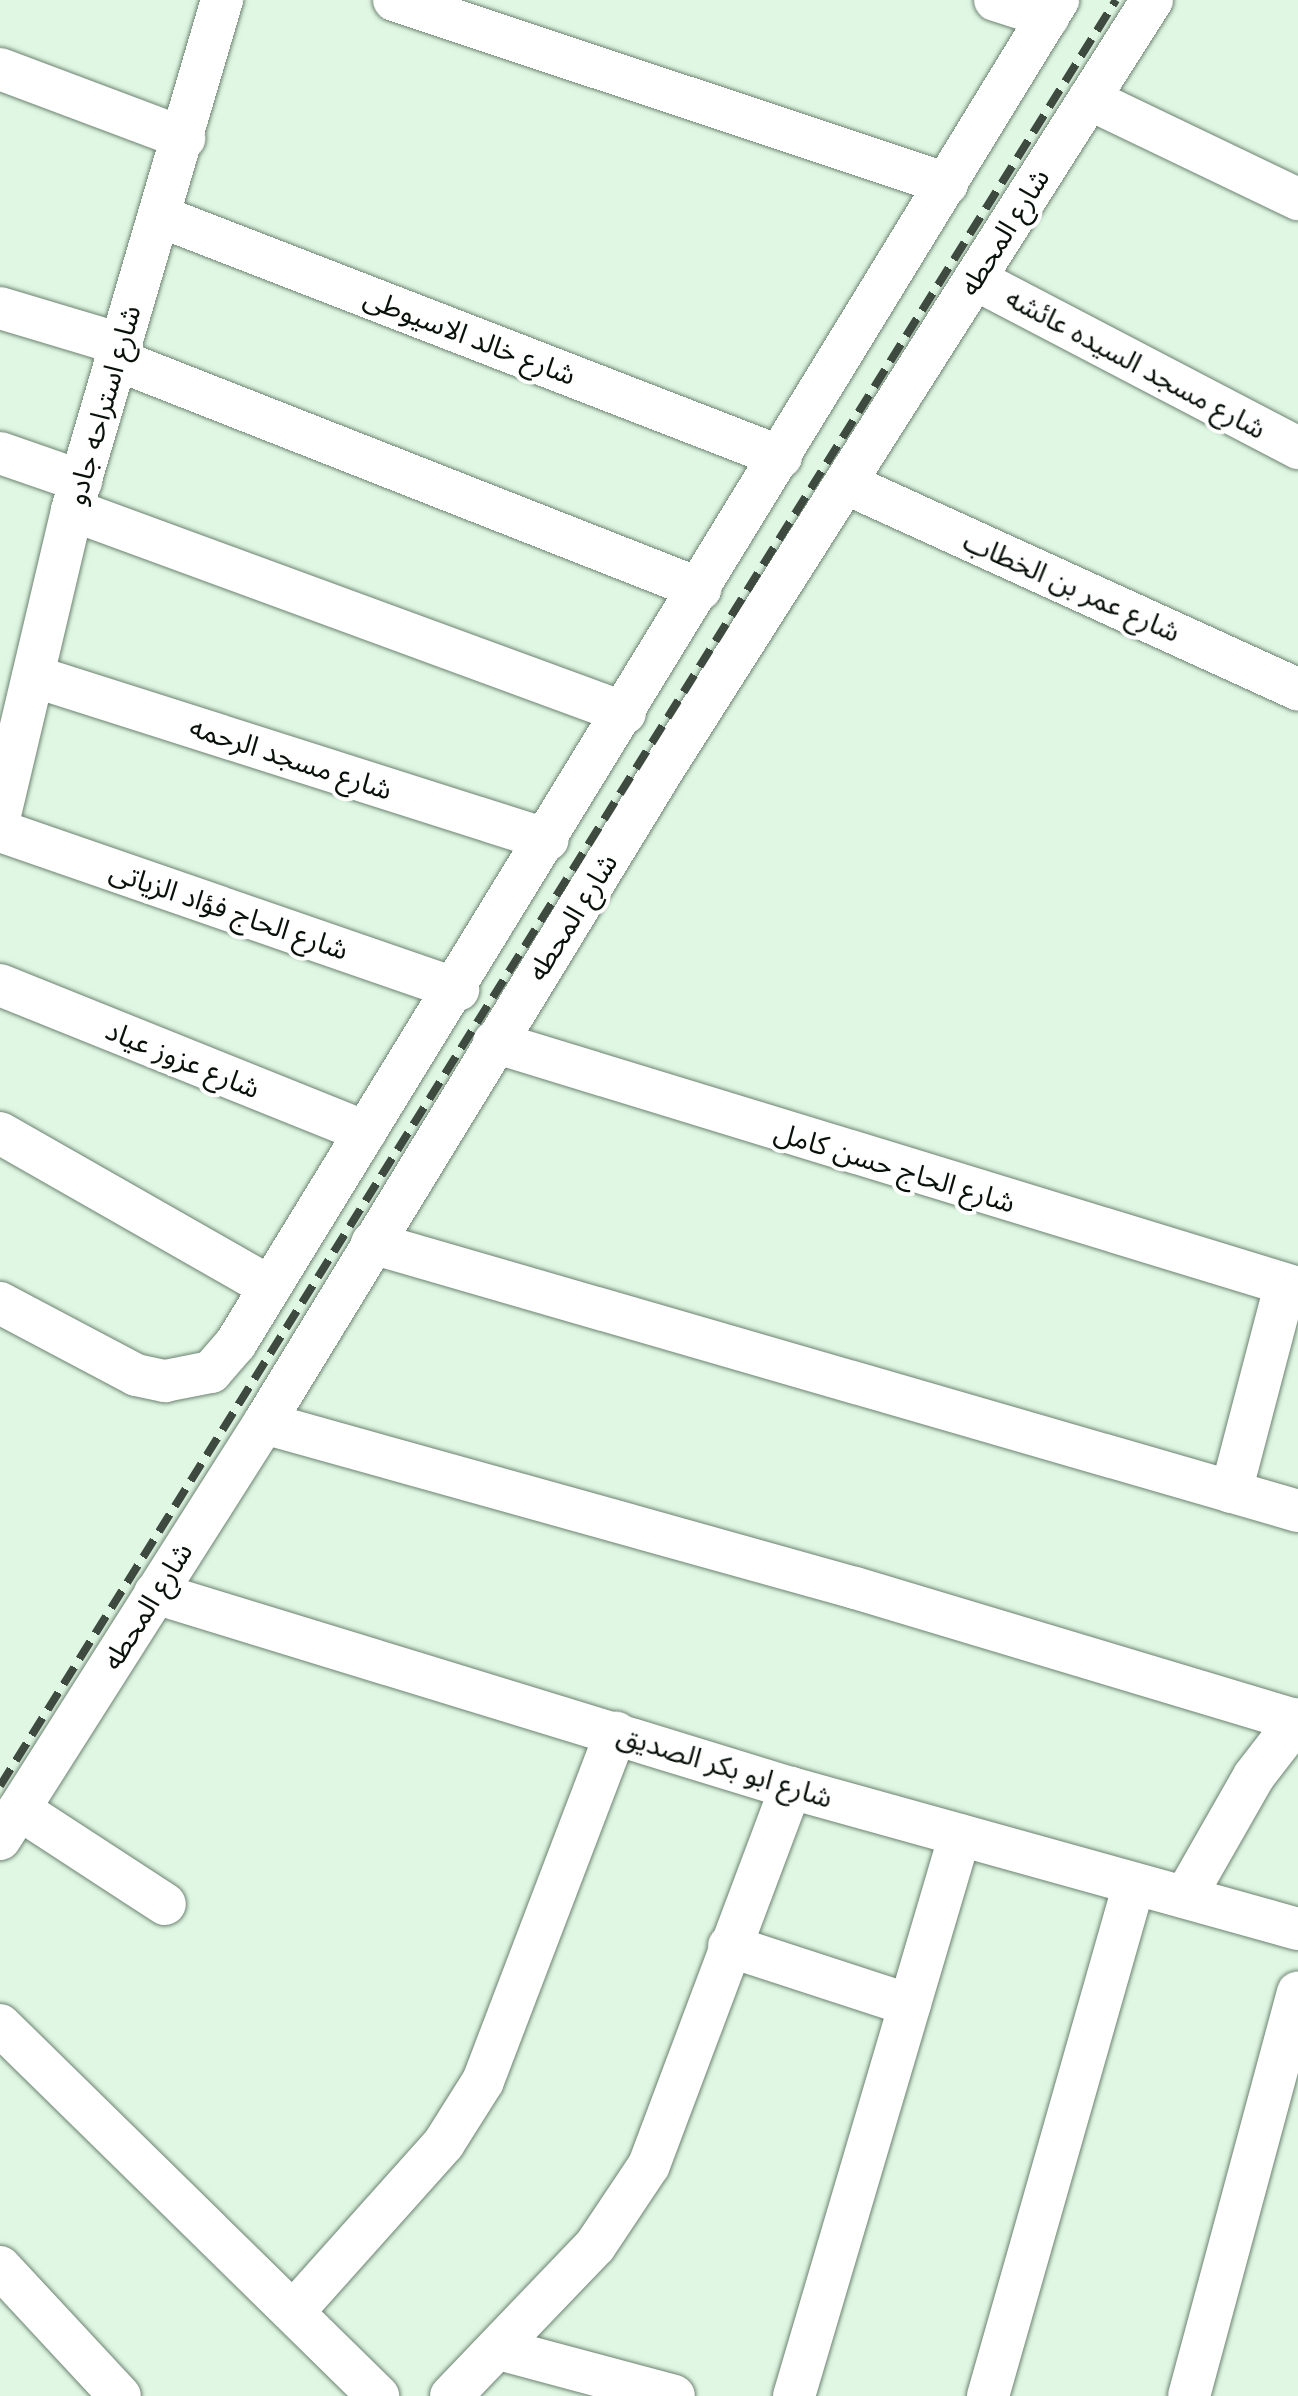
<!DOCTYPE html>
<meta charset="utf-8">
<style>
body{margin:0}
#map{position:relative;width:1298px;height:2396px;overflow:hidden;background:#dff7e3;font-family:Montserrat,"Noto Sans Arabic",sans-serif}
div>[style]{position:absolute}
[style*='--x']{left:calc(var(--x)*1px);top:calc(var(--y)*1px);width:calc(var(--w)*1px);rotate:calc(var(--a)*1deg)}
.roads{filter:drop-shadow(0 0 2px #6d8271) drop-shadow(0 0 2px #6d8271)}
.minor>*{height:42px;margin:-21px;padding:0 21px;transform-origin:21px;border-radius:21px;background:#fff}
.rail>*{height:8px;margin-top:-4px;transform-origin:0;background:repeating-linear-gradient(90deg,#3e4a40 0 20px,transparent 0 30px)}
span{translate:-50% -50%;white-space:nowrap;text-align:center;line-height:1.15;-webkit-text-stroke:8px #fff;paint-order:stroke}
.street-label{font-size:28px;color:#09110b}
</style>
<div id="map">
<div class="roads">
<div class="minor">
<i style="--x:394;--y:0;--w:583;--a:18.4"></i>
<i style="--x:995;--y:0;--w:56;--a:17.8"></i>
<i style="--x:0;--y:69;--w:197;--a:20.6"></i>
<i style="--x:1089;--y:99;--w:232;--a:25.6"></i>
<i style="--x:159;--y:216;--w:667;--a:21.18"></i>
<i style="--x:975;--y:279;--w:365;--a:27.6"></i>
<i style="--x:0;--y:308;--w:125;--a:16.7"></i>
<i style="--x:115;--y:359;--w:629;--a:21.46"></i>
<i style="--x:0;--y:453;--w:86;--a:19.1"></i>
<i style="--x:845;--y:483;--w:498;--a:24.5"></i>
<i style="--x:72;--y:510;--w:589;--a:20.16"></i>
<i style="--x:33;--y:676;--w:540;--a:17.66"></i>
<i style="--x:0;--y:815;--w:313;--a:-76.7"></i>
<i style="--x:72;--y:510;--w:532;--a:-73.61"></i>
<i style="--x:0;--y:831;--w:485;--a:19.1"></i>
<i style="--x:0;--y:985;--w:394;--a:21.9"></i>
<i style="--x:494;--y:1042;--w:841;--a:17.01"></i>
<i style="--x:0;--y:1133;--w:311;--a:29.7"></i>
<i style="--x:372;--y:1243;--w:964;--a:16.14"></i>
<i style="--x:0;--y:1303;--w:154;--a:27.9"></i>
<i style="--x:136;--y:1375;--w:30;--a:12"></i>
<i style="--x:165;--y:1381;--w:47;--a:-11.1"></i>
<i style="--x:211;--y:1372;--w:38;--a:-49"></i>
<i style="--x:236;--y:1343;--w:1575;--a:-58.53"></i>
<i style="--x:264;--y:1423;--w:614;--a:15.6"></i>
<i style="--x:855;--y:1588;--w:463;--a:16.7"></i>
<i style="--x:1231;--y:1492;--w:213;--a:-75.3"></i>
<i style="--x:155;--y:1593;--w:665;--a:17.05"></i>
<i style="--x:791;--y:1788;--w:526;--a:15.54"></i>
<i style="--x:19;--y:1809;--w:174;--a:33.1"></i>
<i style="--x:0;--y:1839;--w:493;--a:-57.6"></i>
<i style="--x:264;--y:1423;--w:767;--a:-58.59"></i>
<i style="--x:664;--y:768;--w:910;--a:-57.57"></i>
<i style="--x:1185;--y:1897;--w:139;--a:-60.3"></i>
<i style="--x:1254;--y:1776;--w:72;--a:-52.3"></i>
<i style="--x:729;--y:1946;--w:190;--a:18.1"></i>
<i style="--x:0;--y:2025;--w:530;--a:44.46"></i>
<i style="--x:0;--y:2267;--w:176;--a:47.1"></i>
<i style="--x:294;--y:2311;--w:225;--a:-48.2"></i>
<i style="--x:444;--y:2143;--w:73;--a:-57.8"></i>
<i style="--x:483;--y:2081;--w:373;--a:-69.1"></i>
<i style="--x:499;--y:2349;--w:181;--a:15"></i>
<i style="--x:451;--y:2396;--w:208;--a:-46.2"></i>
<i style="--x:595;--y:2246;--w:97;--a:-56.3"></i>
<i style="--x:649;--y:2165;--w:403;--a:-69.4"></i>
<i style="--x:794;--y:2396;--w:585;--a:-73.52"></i>
<i style="--x:988;--y:2396;--w:532;--a:-74.08"></i>
<i style="--x:1189;--y:2396;--w:418;--a:-74.9"></i>
</div>
</div>
<div class="rail">
<i style="--x:0;--y:1786;--w:2106;--a:-58"></i>
</div>
<div class="street-label">
<span style="left:1004px;top:232px;rotate:-58deg">شارع المحطه</span>
<span style="left:470px;top:336px;rotate:21deg">شارع خالد الاسيوطى</span>
<span style="left:1136px;top:363px;rotate:28deg">شارع مسجد السيده عائشه</span>
<span style="left:103px;top:405px;rotate:-74deg">شارع استراحه جادو</span>
<span style="left:1072px;top:586px;rotate:24deg">شارع عمر بن الخطاب</span>
<span style="left:291px;top:758px;rotate:18deg">شارع مسجد الرحمه</span>
<span style="left:229px;top:910px;rotate:19deg">شارع الحاج فؤاد الزياتى</span>
<span style="left:572px;top:917px;rotate:-58deg">شارع المحطه</span>
<span style="left:183px;top:1059px;rotate:22deg">شارع عزوز عياد</span>
<span style="left:895px;top:1167px;rotate:17deg">شارع الحاج حسن كامل</span>
<span style="left:147px;top:1606px;rotate:-58deg">شارع المحطه</span>
<span style="left:725px;top:1766px;rotate:17deg">شارع ابو بكر الصديق</span>
</div>
</div>
